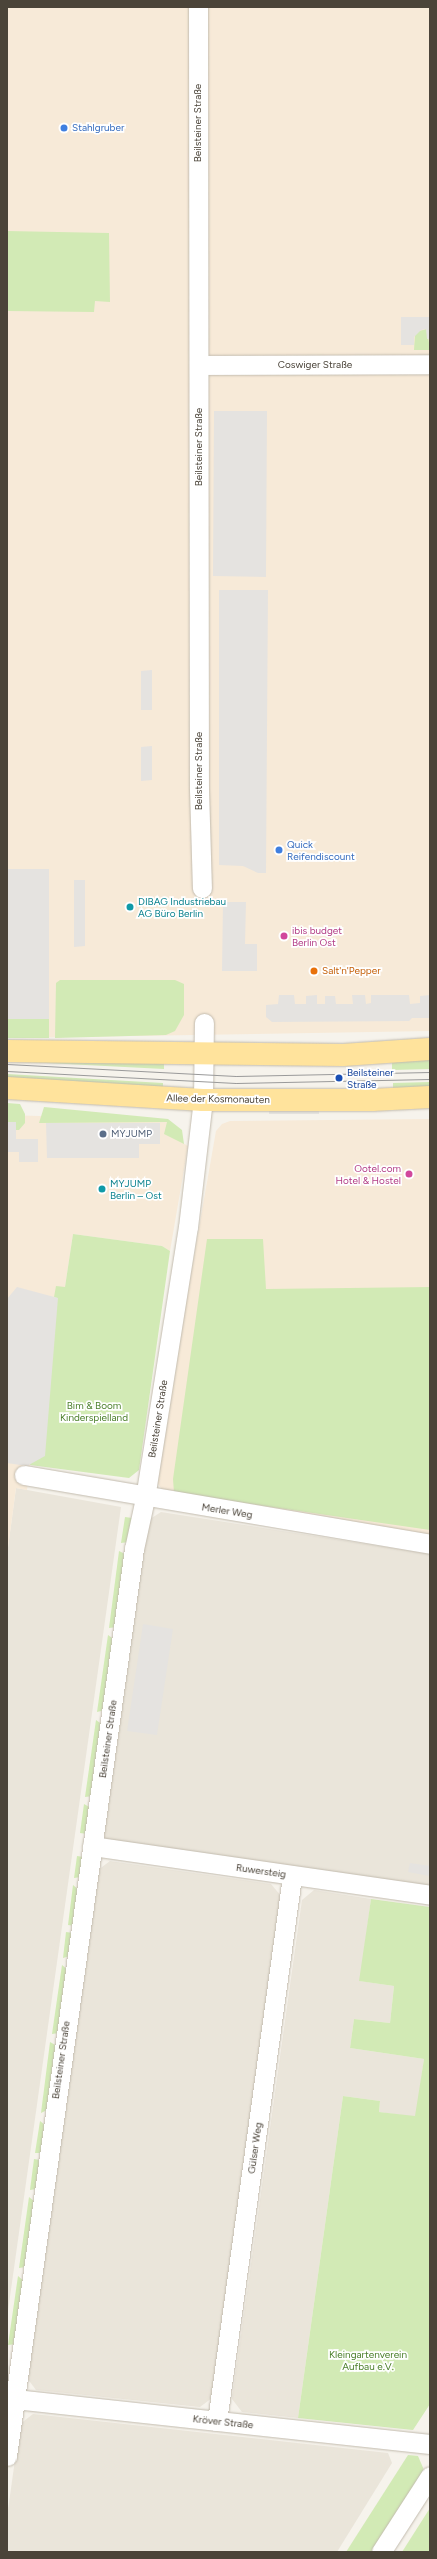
<!DOCTYPE html>
<meta charset="utf-8">
<style>
body{margin:0}
#map{position:relative;width:437px;height:2559px;overflow:hidden;background:#f6f3ec;font-family:Figtree,sans-serif}
div>[style]{position:absolute}
[style*='--x']{left:calc(var(--x)*1px);top:calc(var(--y)*1px);width:calc(var(--w)*1px);rotate:calc(var(--a)*1deg)}
.residential>*{inset:0;background:#eae5da}
.commercial>*{inset:0;background:#f7ead8}
.green>*{inset:0;background:#d2eab5}
.parking>*{inset:0;background:#e5e3e0}
.roads{filter:drop-shadow(0 0 1px #c2bbae) drop-shadow(0 0 1px #c2bbae)}
.minor>*{height:19px;margin:-9.5px;padding:0 9.5px;transform-origin:9.5px;border-radius:9.5px;background:#fff}
.major>*{height:22px;margin:-11px;padding:0 11px;transform-origin:11px;border-radius:11px;background:#ffe39c}
.tram>*{height:1px;margin:-0.5px;padding:0 0.5px;transform-origin:0.5px;border-radius:0.5px;background:#9a9a9a}
.dots>*{width:11px;height:11px;translate:-50% -50%;box-sizing:border-box;border:2px solid #fff;border-radius:50%}
span{translate:-50% -50%;white-space:nowrap;text-align:center;line-height:1.15;-webkit-text-stroke:3.5px #fff;paint-order:stroke}
.street-label{font-size:10px;color:#4b4439}
.shop-label{font-size:10px;color:#366cbe}
.left{translate:0 -50%;text-align:left}
.culture-label{font-size:10px;color:#0d838f}
.hotel-label{font-size:10px;color:#b23c85}
.right{translate:-100% -50%;text-align:right}
.food-label{font-size:10px;color:#c56008}
.transit-label{font-size:10px;color:#164399}
.service-label{font-size:10px;color:#4e5e75}
.park-label{font-size:10px;color:#4a7f2a}
.frame{position:absolute;inset:0;border:8px solid #4b4439;pointer-events:none}
</style>
<div id="map">
<div class="residential">
<i style="clip-path:polygon(16px 1488px,121px 1507px,7px 2318px,7px 1555px)"></i>
<i style="clip-path:polygon(161px 1512px,430px 1554px,430px 1891px,106px 1842px,102px 1836px,147px 1521px)"></i>
<i style="clip-path:polygon(110px 1861px,271px 1884px,281px 1896px,212px 2398px,200px 2407px,36px 2390px,27px 2378px,98px 1870px)"></i>
<i style="clip-path:polygon(314px 1890px,371px 1899px,360px 1981px,394px 1986px,390px 2023px,354px 2019px,350px 2048px,424px 2059px,416px 2117px,379px 2112px,380px 2101px,343px 2096px,298px 2418px,242px 2412px,232px 2399px,302px 1900px)"></i>
<i style="clip-path:polygon(33px 2414px,388px 2453px,392px 2463px,337px 2552px,7px 2552px,7px 2517px,20px 2424px)"></i>
</div>
<div class="commercial">
<i style="clip-path:polygon(7px 7px,430px 7px,430px 1031px,7px 1038px)"></i>
<i style="clip-path:polygon(7px 1115px,167px 1120px,168px 1134px,188px 1146px,170px 1251px,162px 1246px,73px 1234px,65px 1287px,58px 1298px,45px 1456px,30px 1465px,27px 1490px,16px 1488px,7px 1555px)"></i>
<i style="clip-path:polygon(430px 1119px,430px 1539px,163px 1491px,158px 1484px,156px 1472px,216px 1131px,222px 1124px,230px 1121px)"></i>
</div>
<div class="green">
<i style="clip-path:polygon(7px 231px,109px 233px,110px 302px,95px 301px,94px 312px,7px 311px)"></i>
<i style="clip-path:polygon(427px 329px,430px 350px,414px 350px,415px 335px,419px 331px)"></i>
<i style="clip-path:polygon(60px 980px,175px 980px,184px 984px,184px 1015px,175px 1031px,166px 1035px,55px 1038px,56px 983px)"></i>
<i style="clip-path:polygon(7px 1019px,49px 1019px,49px 1038px,7px 1038px)"></i>
<i style="clip-path:polygon(430px 1057px,430px 1069px,392px 1070px,392px 1060px)"></i>
<i style="clip-path:polygon(164px 1059px,164px 1069px,7px 1061px)"></i>
<i style="clip-path:polygon(7px 1074px,163px 1083px,163px 1090px,7px 1082px)"></i>
<i style="clip-path:polygon(430px 1082px,430px 1090px,393px 1091px,393px 1083px)"></i>
<i style="clip-path:polygon(7px 1103px,20px 1104px,25px 1114px,25px 1123px,19px 1130px,16px 1130px,16px 1122px,7px 1122px)"></i>
<i style="clip-path:polygon(44px 1107px,168px 1119px,182px 1130px,184px 1144px,164px 1134px,167px 1122px,39px 1123px)"></i>
<i style="clip-path:polygon(73px 1234px,162px 1246px,170px 1251px,139px 1470px,129px 1478px,30px 1465px,57px 1298px,54px 1297px,56px 1286px,65px 1287px)"></i>
<i style="clip-path:polygon(207px 1239px,263px 1239px,266px 1289px,430px 1287px,430px 1530px,174px 1493px,173px 1479px)"></i>
<i style="clip-path:polygon(125px 1517px,132px 1518px,129px 1542px,121px 1543px)"></i>
<i style="clip-path:polygon(119px 1551px,127px 1555px,117px 1627px,109px 1628px)"></i>
<i style="clip-path:polygon(108px 1635px,115px 1640px,105px 1710px,97px 1712px)"></i>
<i style="clip-path:polygon(96px 1720px,103px 1725px,93px 1796px,85px 1797px)"></i>
<i style="clip-path:polygon(84px 1804px,91px 1808px,88px 1834px,80px 1833px)"></i>
<i style="clip-path:polygon(77px 1856px,84px 1857px,81px 1877px,74px 1878px)"></i>
<i style="clip-path:polygon(73px 1885px,79px 1890px,75px 1926px,68px 1925px)"></i>
<i style="clip-path:polygon(371px 1899px,430px 1907px,430px 2404px,413px 2430px,298px 2418px,343px 2096px,380px 2101px,379px 2112px,415px 2116px,424px 2059px,350px 2048px,354px 2019px,390px 2023px,394px 1986px,359px 1981px)"></i>
<i style="clip-path:polygon(66px 1932px,73px 1933px,70px 1956px,63px 1958px)"></i>
<i style="clip-path:polygon(62px 1965px,68px 1970px,59px 2033px,52px 2034px)"></i>
<i style="clip-path:polygon(50px 2042px,57px 2046px,47px 2110px,41px 2113px)"></i>
<i style="clip-path:polygon(40px 2121px,45px 2125px,41px 2153px,35px 2153px)"></i>
<i style="clip-path:polygon(34px 2159px,40px 2160px,36px 2189px,30px 2190px)"></i>
<i style="clip-path:polygon(29px 2197px,34px 2201px,26px 2267px,19px 2268px)"></i>
<i style="clip-path:polygon(18px 2276px,24px 2281px,16px 2344px,8px 2345px)"></i>
<i style="clip-path:polygon(408px 2455px,418px 2456px,424px 2470px,372px 2552px,346px 2552px)"></i>
<i style="clip-path:polygon(430px 2508px,430px 2552px,402px 2552px)"></i>
</div>
<div class="parking">
<i style="clip-path:polygon(401px 317px,430px 317px,430px 339px,427px 339px,426px 329px,421px 330px,414px 337px,414px 345px,401px 345px)"></i>
<i style="clip-path:polygon(214px 411px,267px 411px,266px 577px,213px 576px)"></i>
<i style="clip-path:polygon(219px 590px,268px 590px,266px 873px,258px 873px,243px 866px,219px 865px)"></i>
<i style="clip-path:polygon(152px 670px,152px 710px,141px 710px,141px 671px)"></i>
<i style="clip-path:polygon(152px 746px,152px 780px,141px 781px,141px 747px)"></i>
<i style="clip-path:polygon(7px 869px,49px 869px,49px 1019px,7px 1019px)"></i>
<i style="clip-path:polygon(74px 880px,85px 880px,85px 946px,74px 947px)"></i>
<i style="clip-path:polygon(223px 902px,246px 902px,245px 944px,257px 944px,257px 971px,222px 971px)"></i>
<i style="clip-path:polygon(279px 995px,294px 995px,295px 1004px,306px 1004px,306px 996px,317px 995px,317px 1004px,325px 1004px,325px 996px,335px 996px,336px 1004px,353px 1004px,352px 995px,365px 995px,366px 1004px,371px 1003px,371px 995px,409px 995px,410px 1004px,420px 1003px,420px 996px,430px 995px,430px 1018px,412px 1018px,409px 1021px,272px 1022px,266px 1017px,266px 1005px,278px 1004px)"></i>
<i style="clip-path:polygon(269px 1110px,319px 1110px,319px 1114px,269px 1114px)"></i>
<i style="clip-path:polygon(7px 1122px,16px 1122px,16px 1139px,38px 1139px,38px 1162px,19px 1162px,19px 1152px,7px 1152px)"></i>
<i style="clip-path:polygon(46px 1123px,160px 1123px,160px 1144px,139px 1144px,139px 1158px,47px 1158px)"></i>
<i style="clip-path:polygon(17px 1287px,58px 1298px,45px 1456px,27px 1466px,7px 1463px,7px 1299px)"></i>
<i style="clip-path:polygon(143px 1624px,173px 1629px,157px 1735px,127px 1731px)"></i>
<i style="clip-path:polygon(410px 1863px,430px 1866px,430px 1876px,408px 1872px)"></i>
</div>
<div class="roads">
<div class="minor">
<i style="--x:198;--y:7;--w:782;--a:89.93"></i>
<i style="--x:199;--y:789;--w:99;--a:88.3"></i>
<i style="--x:199;--y:365;--w:231;--a:-0.2"></i>
<i style="--x:24;--y:1475;--w:412;--a:9.6"></i>
<i style="--x:92;--y:1846;--w:342;--a:8.2"></i>
<i style="--x:15;--y:2399;--w:417;--a:6.2"></i>
<i style="--x:217;--y:2421;--w:550;--a:-82.16"></i>
<i style="--x:7;--y:2456;--w:916;--a:-82.03"></i>
<i style="--x:134;--y:1549;--w:52;--a:-77.8"></i>
<i style="--x:145;--y:1498;--w:274;--a:-81"></i>
<i style="--x:188;--y:1227;--w:128;--a:-83.3"></i>
<i style="--x:203;--y:1100;--w:77;--a:-89.3"></i>
<i style="--x:381;--y:2552;--w:90;--a:-57.2"></i>
</div>
<div class="major">
<i style="--x:7;--y:1051;--w:336;--a:0.7"></i>
<i style="--x:343;--y:1055;--w:87;--a:-3.9"></i>
<i style="--x:7;--y:1088;--w:196;--a:3.5"></i>
<i style="--x:203;--y:1100;--w:169;--a:0"></i>
<i style="--x:372;--y:1100;--w:58;--a:-3"></i>
</div>
</div>
<div class="tram">
<i style="--x:7;--y:1064;--w:229;--a:3"></i>
<i style="--x:236;--y:1076;--w:194;--a:-1.2"></i>
<i style="--x:7;--y:1071;--w:229;--a:3"></i>
<i style="--x:236;--y:1083;--w:194;--a:-1.2"></i>
</div>
<div class="dots">
<i style="left:64px;top:128px;background:#3f7fe0"></i>
<i style="left:279px;top:850px;background:#3f7fe0"></i>
<i style="left:130px;top:907px;background:#0f9aa8"></i>
<i style="left:284px;top:936px;background:#d1479c"></i>
<i style="left:314px;top:971px;background:#e8710a"></i>
<i style="left:339px;top:1078px;background:#1a4fb4"></i>
<i style="left:103px;top:1134px;background:#5c6f8a"></i>
<i style="left:409px;top:1174px;background:#d1479c"></i>
<i style="left:102px;top:1189px;background:#0f9aa8"></i>
</div>
<div class="street-label">
<span style="left:198px;top:123px;rotate:-90deg">Beilsteiner Straße</span>
<span style="left:315px;top:365px">Coswiger Straße</span>
<span style="left:199px;top:447px;rotate:-90deg">Beilsteiner Straße</span>
<span style="left:199px;top:771px;rotate:-90deg">Beilsteiner Straße</span>
<span style="left:218px;top:1099px;rotate:1deg">Allee der Kosmonauten</span>
<span style="left:158px;top:1419px;rotate:-81deg">Beilsteiner Straße</span>
<span style="left:227px;top:1511px;rotate:9deg">Merler Weg</span>
<span style="left:108px;top:1739px;rotate:-82deg">Beilsteiner Straße</span>
<span style="left:261px;top:1871px;rotate:8deg">Ruwersteig</span>
<span style="left:61px;top:2060px;rotate:-82deg">Beilsteiner Straße</span>
<span style="left:255px;top:2148px;rotate:-82deg">Gülser Weg</span>
<span style="left:223px;top:2422px;rotate:6deg">Kröver Straße</span>
</div>
<div class="shop-label">
<span class="left" style="left:72px;top:128px">Stahlgruber</span>
<span class="left" style="left:287px;top:850px">Quick<br>Reifendiscount</span>
</div>
<div class="culture-label">
<span class="left" style="left:138px;top:907px">DIBAG Industriebau<br>AG Büro Berlin</span>
<span class="left" style="left:110px;top:1189px">MYJUMP<br>Berlin – Ost</span>
</div>
<div class="hotel-label">
<span class="left" style="left:292px;top:936px">ibis budget<br>Berlin Ost</span>
<span class="right" style="left:401px;top:1174px">Ootel.com<br>Hotel &amp; Hostel</span>
</div>
<div class="food-label">
<span class="left" style="left:322px;top:971px">Salt'n'Pepper</span>
</div>
<div class="transit-label">
<span class="left" style="left:347px;top:1078px">Beilsteiner<br>Straße</span>
</div>
<div class="service-label">
<span class="left" style="left:111px;top:1134px">MYJUMP</span>
</div>
<div class="park-label">
<span style="left:94px;top:1411px">Bim &amp; Boom<br>Kinderspielland</span>
<span style="left:368px;top:2360px">Kleingartenverein<br>Aufbau e.V.</span>
</div>
<div class="frame"></div>
</div>
